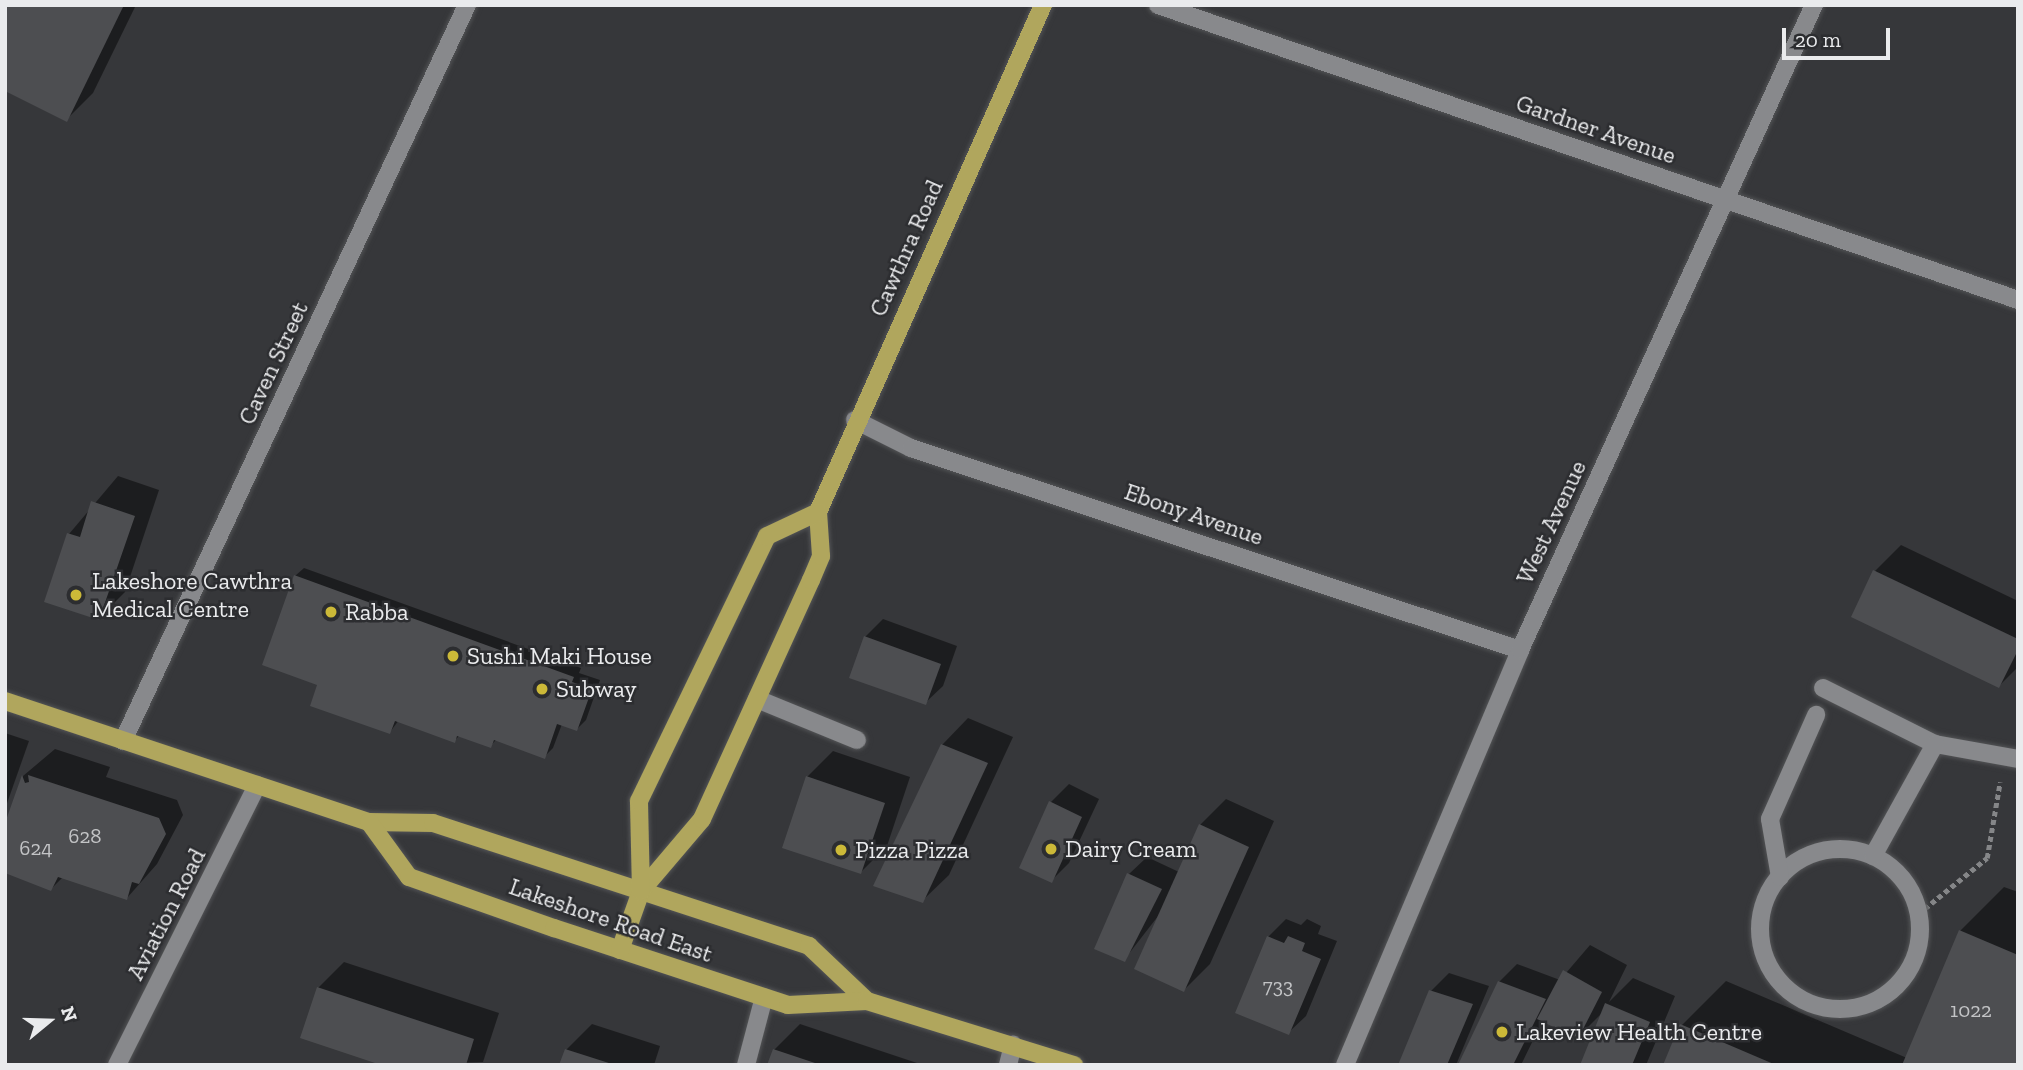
<!DOCTYPE html>
<style>
body{margin:0}
#map{position:relative;width:2023px;height:1070px;overflow:hidden;background:#36373a;font-family:"Zilla Slab",serif}
div>[style]{position:absolute}
[style*='--x']{left:calc(var(--x)*1px);top:calc(var(--y)*1px);width:calc(var(--w)*1px);rotate:calc(var(--a)*1deg)}
.shadow>*{inset:0;background:#0007}
.building>*{inset:0;background:#4d4e51}
.path>*{height:4.5px;margin-top:-2.25px;transform-origin:0;background:repeating-linear-gradient(90deg,#858688 0 5px,transparent 0 8.5px)}
.roads{filter:drop-shadow(0 0 2px #535456) drop-shadow(0 0 2px #535456)}
.minor>*{height:18px;margin:-9px;padding:0 9px;transform-origin:9px;border-radius:9px;background:#88898c}
.minor>.ring{margin:-9px;padding:0;box-sizing:content-box;background:none;border:18px solid #88898c;border-radius:50%}
.major>*{height:18px;margin:-9px;padding:0 9px;transform-origin:9px;border-radius:9px;background:#b0a65d}
.dots>*{width:19px;height:19px;translate:-50% -50%;box-sizing:border-box;border:4px solid #2c2d30;border-radius:50%}
span{translate:-50% -50%;white-space:nowrap;text-align:center;line-height:1.15;-webkit-text-stroke:5px #2c2d30;paint-order:stroke}
.number-label{font-size:21px;color:#c3c4c6}
.number-label span{-webkit-text-stroke-width:0}
.street-label{font-size:24px;color:#eaebed}
.poi-label{font-size:24px;color:#eaebed}
.left{translate:0 -50%;text-align:left}
.frame{position:absolute;inset:0;border:7px solid #eaebed;pointer-events:none}
.north{position:absolute;left:14px;top:986px;width:70px;height:70px;-webkit-text-stroke:5px #2c2d30;paint-order:stroke;rotate:71deg;font-size:19px;font-weight:700;line-height:28px;text-align:center;color:#eaebed}
.north::after{content:'';display:block;margin:auto;width:24px;height:32px;background:#eaebed;clip-path:polygon(50% 0,100% 100%,50% 72%,0 100%)}
.scale{position:absolute;left:1782px;top:28px;width:108px;height:32px;box-sizing:border-box;border:4px solid #eaebed;border-top:0;padding-left:9px;font-size:21px;line-height:24px;white-space:nowrap;color:#eaebed;-webkit-text-stroke:5px #2c2d30;paint-order:stroke}
</style>
<div id="map">
<div class="shadow">
<i style="clip-path:polygon(5px 5px,136px 5px,93px 93px,67px 119px)"></i>
<i style="clip-path:polygon(118px 476px,159px 490px,125px 592px,99px 618px,69px 534px)"></i>
<i style="clip-path:polygon(1901px 545px,2018px 601px,2018px 667px,1999px 686px,1875px 571px)"></i>
<i style="clip-path:polygon(304px 568px,581px 668px,579px 673px,600px 680px,586px 720px,577px 729px,562px 724px,553px 748px,544px 757px,497px 739px,490px 746px,460px 735px,454px 741px,399px 720px,390px 732px,320px 683px,295px 576px)"></i>
<i style="clip-path:polygon(883px 619px,957px 646px,943px 686px,925px 703px,865px 637px)"></i>
<i style="clip-path:polygon(968px 718px,1013px 737px,949px 875px,922px 901px,876px 885px,942px 745px)"></i>
<i style="clip-path:polygon(5px 733px,29px 741px,5px 809px)"></i>
<i style="clip-path:polygon(55px 749px,110px 767px,106px 777px,177px 800px,183px 815px,157px 864px,127px 898px,63px 877px,51px 889px,5px 828px,23px 776px)"></i>
<i style="clip-path:polygon(833px 751px,910px 777px,887px 846px,861px 872px,807px 777px)"></i>
<i style="clip-path:polygon(1069px 784px,1099px 799px,1069px 863px,1051px 881px,1051px 802px)"></i>
<i style="clip-path:polygon(1226px 799px,1274px 821px,1210px 964px,1184px 990px,1162px 911px,1124px 960px,1129px 874px,1147px 857px,1179px 872px,1200px 825px)"></i>
<i style="clip-path:polygon(2004px 887px,2018px 892px,2018px 1065px,1665px 1065px,1682px 1025px,1726px 981px,1907px 1058px,1960px 931px)"></i>
<i style="clip-path:polygon(1286px 919px,1301px 925px,1307px 919px,1321px 926px,1318px 934px,1337px 941px,1306px 1016px,1288px 1033px,1268px 937px)"></i>
<i style="clip-path:polygon(1590px 945px,1627px 965px,1609px 1002px,1633px 978px,1675px 996px,1646px 1065px,1582px 1065px,1604px 1011px,1578px 1037px,1543px 1020px,1521px 1065px,1460px 1065px,1499px 982px,1517px 964px,1560px 980px)"></i>
<i style="clip-path:polygon(344px 962px,499px 1013px,483px 1062px,386px 1065px,318px 988px)"></i>
<i style="clip-path:polygon(1449px 973px,1489px 986px,1456px 1065px,1400px 1065px,1431px 991px)"></i>
<i style="clip-path:polygon(592px 1024px,660px 1046px,654px 1065px,561px 1065px,566px 1050px)"></i>
<i style="clip-path:polygon(800px 1024px,923px 1065px,769px 1065px,774px 1050px)"></i>
</div>
<div class="building">
<i style="clip-path:polygon(5px 5px,124px 5px,67px 122px,5px 91px)"></i>
<i style="clip-path:polygon(91px 501px,135px 516px,99px 620px,44px 602px,67px 533px,80px 537px)"></i>
<i style="clip-path:polygon(1873px 570px,2018px 639px,2018px 650px,1999px 688px,1851px 617px)"></i>
<i style="clip-path:polygon(294px 575px,574px 677px,572px 682px,592px 689px,577px 731px,557px 724px,545px 759px,494px 740px,491px 748px,457px 736px,455px 743px,395px 721px,390px 734px,310px 706px,317px 685px,262px 665px)"></i>
<i style="clip-path:polygon(864px 636px,941px 664px,926px 705px,849px 678px)"></i>
<i style="clip-path:polygon(941px 744px,988px 763px,923px 903px,873px 886px)"></i>
<i style="clip-path:polygon(22px 775px,25px 783px,29px 782px,28px 775px,159px 818px,166px 834px,139px 884px,132px 882px,127px 900px,58px 877px,51px 891px,5px 873px,5px 823px)"></i>
<i style="clip-path:polygon(806px 776px,885px 803px,861px 874px,782px 848px)"></i>
<i style="clip-path:polygon(1049px 801px,1082px 817px,1052px 883px,1019px 868px)"></i>
<i style="clip-path:polygon(1199px 824px,1249px 847px,1184px 992px,1134px 969px)"></i>
<i style="clip-path:polygon(1127px 873px,1162px 889px,1125px 962px,1094px 949px)"></i>
<i style="clip-path:polygon(1959px 930px,2018px 955px,2018px 1065px,1902px 1065px)"></i>
<i style="clip-path:polygon(1267px 936px,1284px 943px,1288px 936px,1305px 943px,1302px 951px,1321px 959px,1289px 1035px,1235px 1013px)"></i>
<i style="clip-path:polygon(1563px 970px,1602px 992px,1578px 1039px,1537px 1019px)"></i>
<i style="clip-path:polygon(1498px 981px,1546px 999px,1513px 1065px,1458px 1065px)"></i>
<i style="clip-path:polygon(317px 987px,474px 1039px,466px 1065px,381px 1065px,300px 1038px)"></i>
<i style="clip-path:polygon(1429px 990px,1473px 1004px,1447px 1065px,1398px 1065px)"></i>
<i style="clip-path:polygon(1605px 1003px,1650px 1022px,1632px 1065px,1580px 1065px)"></i>
<i style="clip-path:polygon(1680px 1024px,1776px 1065px,1663px 1065px)"></i>
<i style="clip-path:polygon(565px 1049px,612px 1064px,612px 1065px,559px 1065px)"></i>
<i style="clip-path:polygon(773px 1049px,818px 1064px,818px 1065px,767px 1065px)"></i>
</div>
<div class="path">
<i style="--x:1918;--y:914;--w:89;--a:-39.1"></i>
<i style="--x:1987;--y:858;--w:77;--a:-80.3"></i>
</div>
<div class="roads">
<div class="minor">
<i style="--x:1158;--y:5;--w:909;--a:18.93"></i>
<i style="--x:855;--y:420;--w:63;--a:26.6"></i>
<i style="--x:911;--y:448;--w:642;--a:18.35"></i>
<i style="--x:1823;--y:688;--w:125;--a:26.6"></i>
<i style="--x:1935;--y:744;--w:84;--a:10.2"></i>
<i style="--x:757;--y:699;--w:108;--a:22.3"></i>
<i style="--x:123;--y:741;--w:812;--a:-64.95"></i>
<i class="ring" style="left:1760px;top:849px;width:142px;height:142px"></i>
<i style="--x:1873;--y:856;--w:128;--a:-61"></i>
<i style="--x:1780;--y:877;--w:59;--a:-99.8"></i>
<i style="--x:1770;--y:819;--w:114;--a:-66.1"></i>
<i style="--x:117;--y:1065;--w:313;--a:-63.4"></i>
<i style="--x:746;--y:1065;--w:70;--a:-75.2"></i>
<i style="--x:1008;--y:1065;--w:21;--a:-76"></i>
<i style="--x:1345;--y:1065;--w:450;--a:-67.1"></i>
<i style="--x:1520;--y:650;--w:709;--a:-65.5"></i>
</div>
<div class="major">
<i style="--x:5;--y:701;--w:384;--a:18.4"></i>
<i style="--x:369;--y:822;--w:64;--a:0.9"></i>
<i style="--x:433;--y:823;--w:396;--a:18.1"></i>
<i style="--x:809;--y:946;--w:80;--a:43.5"></i>
<i style="--x:369;--y:822;--w:68;--a:54"></i>
<i style="--x:409;--y:877;--w:154;--a:19.4"></i>
<i style="--x:554;--y:928;--w:246;--a:18.2"></i>
<i style="--x:788;--y:1005;--w:79;--a:-2.9"></i>
<i style="--x:867;--y:1001;--w:217;--a:17.2"></i>
<i style="--x:641;--y:891;--w:94;--a:-49.7"></i>
<i style="--x:702;--y:819;--w:263;--a:-65.5"></i>
<i style="--x:811;--y:580;--w:26;--a:-67"></i>
<i style="--x:821;--y:556;--w:44;--a:-93.9"></i>
<i style="--x:818;--y:512;--w:555;--a:-66.07"></i>
<i style="--x:620;--y:950;--w:63;--a:-70.4"></i>
<i style="--x:641;--y:891;--w:90;--a:-91.3"></i>
<i style="--x:639;--y:801;--w:294;--a:-64.2"></i>
<i style="--x:767;--y:536;--w:56;--a:-25.2"></i>
</div>
</div>
<div class="dots">
<i style="left:76px;top:595px;background:#ccb938"></i>
<i style="left:331px;top:612px;background:#ccb938"></i>
<i style="left:453px;top:656px;background:#ccb938"></i>
<i style="left:542px;top:689px;background:#ccb938"></i>
<i style="left:1051px;top:849px;background:#ccb938"></i>
<i style="left:841px;top:850px;background:#ccb938"></i>
<i style="left:1502px;top:1032px;background:#ccb938"></i>
</div>
<div class="number-label">
<span style="left:85px;top:836px">628</span>
<span style="left:36px;top:848px">624</span>
<span style="left:1278px;top:986px">733</span>
<span style="left:1971px;top:1010px">1022</span>
</div>
<div class="street-label">
<span style="left:1596px;top:129px;rotate:19deg">Gardner Avenue</span>
<span style="left:906px;top:248px;rotate:-66deg">Cawthra Road</span>
<span style="left:273px;top:363px;rotate:-65deg">Caven Street</span>
<span style="left:1194px;top:514px;rotate:19deg">Ebony Avenue</span>
<span style="left:1551px;top:522px;rotate:-65deg">West Avenue</span>
<span style="left:166px;top:914px;rotate:-63deg">Aviation Road</span>
<span style="left:611px;top:920px;rotate:19deg">Lakeshore Road East</span>
</div>
<div class="poi-label">
<span class="left" style="left:92px;top:595px">Lakeshore Cawthra<br>Medical Centre</span>
<span class="left" style="left:345px;top:612px">Rabba</span>
<span class="left" style="left:467px;top:656px">Sushi Maki House</span>
<span class="left" style="left:556px;top:689px">Subway</span>
<span class="left" style="left:1065px;top:849px">Dairy Cream</span>
<span class="left" style="left:855px;top:850px">Pizza Pizza</span>
<span class="left" style="left:1516px;top:1032px">Lakeview Health Centre</span>
</div>
<div class="frame"></div>
<div class="north">N</div>
<div class="scale">20 m</div>
</div>
